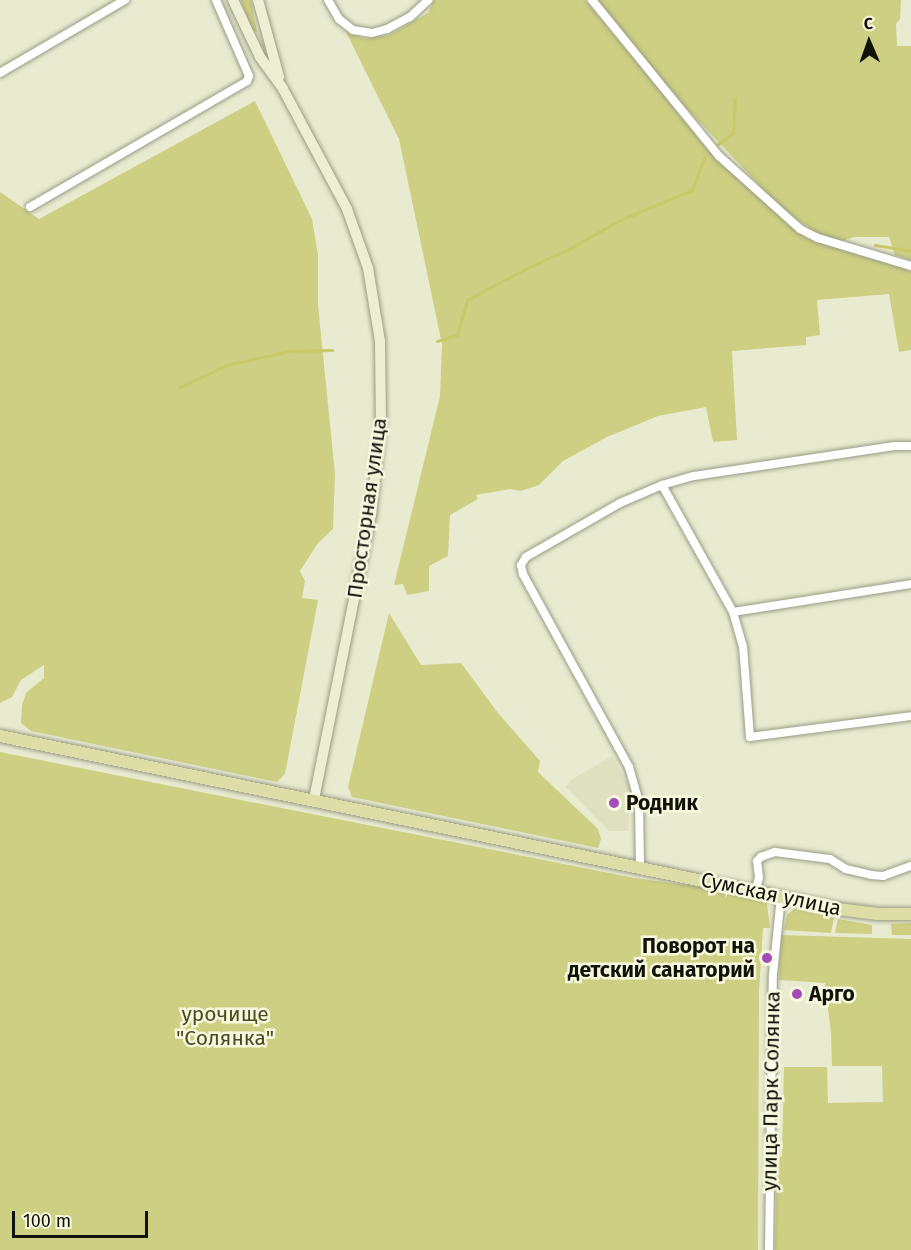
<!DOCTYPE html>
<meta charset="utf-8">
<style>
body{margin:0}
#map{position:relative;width:911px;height:1250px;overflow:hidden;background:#e9ebd1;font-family:"Fira Sans",sans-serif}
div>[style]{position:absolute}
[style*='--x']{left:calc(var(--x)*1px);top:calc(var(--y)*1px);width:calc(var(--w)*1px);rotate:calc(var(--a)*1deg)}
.built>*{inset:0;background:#dee0bf}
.green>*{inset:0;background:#cdcf82}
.stream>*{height:3px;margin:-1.5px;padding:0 1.5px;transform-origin:1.5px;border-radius:1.5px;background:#c8ca67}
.roads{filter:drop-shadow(0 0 2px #9a9c84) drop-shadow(0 0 2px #9a9c84)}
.minor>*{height:8px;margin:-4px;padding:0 4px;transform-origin:4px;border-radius:4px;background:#fff}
.secondary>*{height:10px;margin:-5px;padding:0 5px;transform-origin:5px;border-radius:5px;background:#edeed3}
.primary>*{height:12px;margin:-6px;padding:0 6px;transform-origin:6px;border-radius:6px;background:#dcdda7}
.dots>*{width:16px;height:16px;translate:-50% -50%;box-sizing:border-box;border:3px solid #f7f8de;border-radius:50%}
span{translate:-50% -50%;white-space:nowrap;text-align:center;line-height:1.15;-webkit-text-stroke:5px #f7f8de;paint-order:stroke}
.street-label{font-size:21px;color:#12120a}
.poi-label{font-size:21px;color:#12120a;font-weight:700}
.left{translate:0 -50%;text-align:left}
.right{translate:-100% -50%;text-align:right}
.park-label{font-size:21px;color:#4a4b21}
.north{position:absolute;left:839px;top:12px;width:60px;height:60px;-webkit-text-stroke:4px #f7f8de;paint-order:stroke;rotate:358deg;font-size:16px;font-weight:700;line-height:24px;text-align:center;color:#12120a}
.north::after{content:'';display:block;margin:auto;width:21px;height:27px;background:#12120a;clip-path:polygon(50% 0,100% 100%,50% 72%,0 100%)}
.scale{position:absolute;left:12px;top:1211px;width:136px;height:27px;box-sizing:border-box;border:3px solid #12120a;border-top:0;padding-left:8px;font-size:18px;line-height:21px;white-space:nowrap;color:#12120a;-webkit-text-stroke:4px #f7f8de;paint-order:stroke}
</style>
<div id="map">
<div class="built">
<i style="clip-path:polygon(612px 756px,634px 795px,636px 807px,629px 811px,628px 831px,609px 831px,566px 787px,571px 780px)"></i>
</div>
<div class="green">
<i style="clip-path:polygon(241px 0,251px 0,257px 32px,252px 31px)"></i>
<i style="clip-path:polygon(434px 0,585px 0,720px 163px,806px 238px,911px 271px,911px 350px,899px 352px,889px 294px,817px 300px,820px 335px,806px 337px,806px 345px,732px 351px,737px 440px,713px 442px,706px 407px,658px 416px,607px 437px,563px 461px,539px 485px,521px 491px,510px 489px,476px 495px,478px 499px,450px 515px,448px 556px,429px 566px,429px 591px,407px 595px,403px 584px,394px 585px,440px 396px,442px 344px,399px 139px,346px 32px,365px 39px,389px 35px,428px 13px)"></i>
<i style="clip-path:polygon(597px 0,901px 0,900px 19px,896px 24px,897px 46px,911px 46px,911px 260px,895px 255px,889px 237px,854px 237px,842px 241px,818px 234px,782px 209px,675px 96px)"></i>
<i style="clip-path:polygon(255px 101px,312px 219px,318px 255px,318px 305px,335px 474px,333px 529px,318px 543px,300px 571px,305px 581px,302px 598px,318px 600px,285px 774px,277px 782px,31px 731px,21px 723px,22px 705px,26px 693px,44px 678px,44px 665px,21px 680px,12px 697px,0 703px,0 192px,39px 219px)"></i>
<i style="clip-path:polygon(389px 613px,421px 665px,461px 663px,498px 713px,540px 761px,538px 772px,598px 829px,601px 839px,598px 848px,352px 797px,348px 787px)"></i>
<i style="clip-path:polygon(0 752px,634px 878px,716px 889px,767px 903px,770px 928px,763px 928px,759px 991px,758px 1250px,0 1250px)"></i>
<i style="clip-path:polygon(794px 909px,834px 918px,831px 933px,784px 930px,787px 915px)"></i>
<i style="clip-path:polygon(838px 919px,872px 925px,872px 934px,835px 933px)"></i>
<i style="clip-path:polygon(911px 923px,911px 935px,892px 935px,891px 924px)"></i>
<i style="clip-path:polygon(781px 935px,911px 939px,911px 1250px,775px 1250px,777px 1160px,782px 1156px,784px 1067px,827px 1067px,828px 1103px,883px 1102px,882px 1066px,832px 1066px,831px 1033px,825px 983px,779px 980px)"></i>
</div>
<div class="stream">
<i style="--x:718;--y:144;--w:19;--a:-36"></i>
<i style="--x:733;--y:133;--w:34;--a:-87"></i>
<i style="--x:875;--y:245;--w:36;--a:9"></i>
<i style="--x:437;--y:341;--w:21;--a:-17"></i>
<i style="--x:457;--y:335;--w:36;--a:-74"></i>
<i style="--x:467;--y:300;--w:68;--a:-28.1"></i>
<i style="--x:527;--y:268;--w:44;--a:-24.2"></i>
<i style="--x:567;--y:250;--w:61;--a:-29.5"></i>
<i style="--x:620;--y:220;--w:78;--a:-22.6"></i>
<i style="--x:692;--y:190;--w:36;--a:-69"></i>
<i style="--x:180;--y:387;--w:52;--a:-25.1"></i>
<i style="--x:227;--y:365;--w:63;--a:-12.9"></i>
<i style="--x:288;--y:351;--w:44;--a:-1.3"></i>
</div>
<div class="roads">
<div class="minor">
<i style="--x:328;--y:0;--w:22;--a:60"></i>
<i style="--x:339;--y:19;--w:18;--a:38"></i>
<i style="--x:353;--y:30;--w:19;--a:9"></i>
<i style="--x:372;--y:33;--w:16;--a:-15"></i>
<i style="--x:387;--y:29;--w:26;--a:-28"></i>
<i style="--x:410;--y:17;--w:25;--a:-43"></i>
<i style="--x:592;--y:0;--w:201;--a:50.9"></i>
<i style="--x:719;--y:156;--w:109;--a:42"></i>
<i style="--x:800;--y:229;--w:20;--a:27"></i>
<i style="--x:818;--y:238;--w:97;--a:16.8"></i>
<i style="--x:0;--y:73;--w:145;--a:-30.3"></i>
<i style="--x:30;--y:207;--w:251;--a:-30.1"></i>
<i style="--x:247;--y:81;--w:5;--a:-68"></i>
<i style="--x:249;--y:76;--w:83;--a:-113.5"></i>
<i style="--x:662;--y:485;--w:145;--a:60.8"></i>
<i style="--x:733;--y:612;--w:180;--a:-8.9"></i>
<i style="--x:733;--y:612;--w:35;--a:74"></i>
<i style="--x:743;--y:646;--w:91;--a:85.6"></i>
<i style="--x:750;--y:737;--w:162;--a:-7.4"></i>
<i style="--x:640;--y:866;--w:64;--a:-90.9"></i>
<i style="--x:639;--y:802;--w:36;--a:-106"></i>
<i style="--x:629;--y:767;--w:220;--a:-118.8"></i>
<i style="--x:523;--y:574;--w:9;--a:-103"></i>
<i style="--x:521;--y:565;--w:9;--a:-58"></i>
<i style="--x:526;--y:557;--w:108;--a:-29.9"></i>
<i style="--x:620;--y:503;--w:46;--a:-23.2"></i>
<i style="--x:662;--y:485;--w:33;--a:-16"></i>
<i style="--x:694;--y:476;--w:203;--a:-8.5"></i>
<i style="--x:895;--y:446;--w:16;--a:0"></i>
<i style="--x:756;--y:890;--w:13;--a:-77"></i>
<i style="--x:759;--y:877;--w:16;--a:-97"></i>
<i style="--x:757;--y:861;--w:6;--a:-45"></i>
<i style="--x:761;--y:857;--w:15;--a:-20"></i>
<i style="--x:775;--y:852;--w:55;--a:7.3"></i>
<i style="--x:830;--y:859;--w:19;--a:32"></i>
<i style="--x:846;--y:869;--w:26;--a:13"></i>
<i style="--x:871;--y:875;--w:12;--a:5"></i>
<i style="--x:883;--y:876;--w:30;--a:-20"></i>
<i style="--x:769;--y:1250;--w:276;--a:-89.2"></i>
<i style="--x:773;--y:974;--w:78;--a:-84.1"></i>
</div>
<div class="secondary">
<i style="--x:233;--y:0;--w:63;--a:64.7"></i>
<i style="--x:260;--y:57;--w:39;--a:54"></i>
<i style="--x:283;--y:89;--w:136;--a:61.9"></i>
<i style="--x:347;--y:209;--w:63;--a:70.4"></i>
<i style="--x:368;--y:268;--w:74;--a:80.7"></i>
<i style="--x:380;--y:341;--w:81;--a:89.3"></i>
<i style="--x:381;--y:422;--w:93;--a:96.2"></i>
<i style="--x:371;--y:514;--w:292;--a:101.3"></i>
<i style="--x:258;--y:0;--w:80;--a:74.7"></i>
</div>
<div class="primary">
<i style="--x:0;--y:736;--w:856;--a:11.66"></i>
<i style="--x:838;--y:909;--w:40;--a:7.1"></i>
<i style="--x:878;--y:914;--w:33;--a:0"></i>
</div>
</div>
<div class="dots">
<i style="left:614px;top:803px;background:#a44bb8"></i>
<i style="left:767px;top:958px;background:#a44bb8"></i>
<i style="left:797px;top:994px;background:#a44bb8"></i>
</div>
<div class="street-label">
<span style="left:367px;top:508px;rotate:-82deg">Просторная улица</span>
<span style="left:771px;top:894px;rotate:12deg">Сумская улица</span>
<span style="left:771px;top:1091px;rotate:-89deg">улица Парк Солянка</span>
</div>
<div class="poi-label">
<span class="left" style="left:626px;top:803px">Родник</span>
<span class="right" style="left:755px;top:958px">Поворот на<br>детский санаторий</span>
<span class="left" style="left:809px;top:994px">Арго</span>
</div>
<div class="park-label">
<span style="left:225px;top:1026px">урочище<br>"Солянка"</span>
</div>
<div class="north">С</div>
<div class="scale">100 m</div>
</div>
